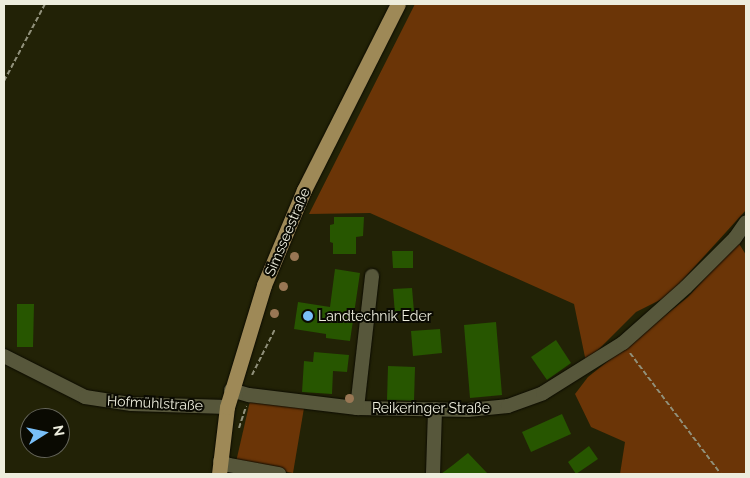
<!DOCTYPE html>
<meta charset="utf-8">
<style>
body{margin:0}
#map{position:relative;width:750px;height:478px;overflow:hidden;background:#222206;font-family:Raleway,sans-serif}
div>[style]{position:absolute}
[style*='--x']{left:calc(var(--x)*1px);top:calc(var(--y)*1px);width:calc(var(--w)*1px);rotate:calc(var(--a)*1deg)}
.green>*{inset:0;background:#6b3507}
.building>*{inset:0;background:#275600}
.path>*{height:2px;margin-top:-1px;transform-origin:0;background:repeating-linear-gradient(90deg,#91917b 0 5px,transparent 0 7.5px)}
.roads{filter:drop-shadow(0 0 1px #0c0b00) drop-shadow(0 0 1px #0c0b00)}
.minor>*{height:14px;margin:-7px;padding:0 7px;transform-origin:7px;border-radius:7px;background:#57573b}
.major>*{height:15px;margin:-7.5px;padding:0 7.5px;transform-origin:7.5px;border-radius:7.5px;background:#9e8957}
.trees>*{width:9px;height:9px;margin:-4.5px;border-radius:50%;background:#997754}
.dots>*{width:14px;height:14px;translate:-50% -50%;box-sizing:border-box;border:2px solid #0a0a02;border-radius:50%}
span{translate:-50% -50%;white-space:nowrap;text-align:center;line-height:1.15;-webkit-text-stroke:4px #0a0a02;paint-order:stroke}
.street-label{font-size:14px;color:#ededdd}
.poi-label{font-size:14px;color:#ededdd}
.left{translate:0 -50%;text-align:left}
.frame{position:absolute;inset:0;border:5px solid #ededdd;pointer-events:none}
.north{position:absolute;left:20px;top:408px;width:50px;height:50px;box-sizing:border-box;background:#0a0a02;border:1px solid #65655a;border-radius:50%;rotate:80deg;font-size:14px;font-weight:700;line-height:20px;text-align:center;color:#ededdd}
.north::after{content:'';display:block;margin:auto;width:18px;height:22px;background:#79bff8;clip-path:polygon(50% 0,100% 100%,50% 72%,0 100%)}
</style>
<div id="map">
<div class="green">
<i style="clip-path:polygon(415px 4px,746px 4px,746px 210px,668px 296px,636px 312px,586px 362px,574px 304px,370px 213px,309px 214px)"></i>
<i style="clip-path:polygon(738px 242px,746px 255px,746px 472px,744px 474px,620px 474px,625px 442px,591px 427px,575px 394px,588px 377px,688px 297px)"></i>
<i style="clip-path:polygon(250px 401px,304px 408px,293px 473px,236px 462px)"></i>
</div>
<div class="building">
<i style="clip-path:polygon(334px 217px,364px 217px,363px 236px,356px 237px,356px 254px,333px 254px,333px 243px,330px 242px,330px 225px,334px 224px)"></i>
<i style="clip-path:polygon(392px 251px,413px 251px,413px 268px,393px 268px)"></i>
<i style="clip-path:polygon(335px 269px,360px 273px,350px 341px,326px 338px,326px 334px,294px 329px,298px 302px,330px 307px)"></i>
<i style="clip-path:polygon(412px 288px,414px 312px,395px 314px,393px 289px)"></i>
<i style="clip-path:polygon(17px 304px,34px 304px,33px 347px,17px 347px)"></i>
<i style="clip-path:polygon(496px 322px,502px 395px,470px 398px,464px 325px)"></i>
<i style="clip-path:polygon(440px 329px,442px 353px,413px 356px,411px 331px)"></i>
<i style="clip-path:polygon(556px 340px,571px 363px,547px 380px,531px 357px)"></i>
<i style="clip-path:polygon(314px 352px,349px 355px,347px 372px,333px 371px,332px 394px,302px 392px,304px 361px,313px 362px)"></i>
<i style="clip-path:polygon(388px 366px,415px 367px,414px 401px,387px 400px)"></i>
<i style="clip-path:polygon(562px 414px,571px 434px,531px 452px,522px 432px)"></i>
<i style="clip-path:polygon(589px 446px,598px 459px,576px 474px,568px 462px)"></i>
<i style="clip-path:polygon(468px 453px,488px 474px,441px 474px,453px 465px)"></i>
</div>
<div class="path">
<i style="--x:4;--y:81;--w:87;--a:-62"></i>
<i style="--x:630;--y:353;--w:151;--a:53.1"></i>
<i style="--x:252;--y:375;--w:51;--a:-63.4"></i>
<i style="--x:239;--y:428;--w:23;--a:-72"></i>
</div>
<div class="roads">
<div class="minor">
<i style="--x:4;--y:356;--w:91;--a:26.8"></i>
<i style="--x:85;--y:397;--w:47;--a:8.7"></i>
<i style="--x:131;--y:404;--w:96;--a:1.8"></i>
<i style="--x:231;--y:390;--w:19;--a:16"></i>
<i style="--x:249;--y:395;--w:109;--a:6.9"></i>
<i style="--x:357;--y:408;--w:111;--a:1"></i>
<i style="--x:468;--y:410;--w:40;--a:-5.7"></i>
<i style="--x:508;--y:406;--w:37;--a:-20"></i>
<i style="--x:543;--y:393;--w:94;--a:-32"></i>
<i style="--x:623;--y:343;--w:84;--a:-41.6"></i>
<i style="--x:686;--y:287;--w:69;--a:-45"></i>
<i style="--x:735;--y:238;--w:19;--a:-55"></i>
<i style="--x:357;--y:408;--w:133;--a:-83.5"></i>
<i style="--x:220;--y:461;--w:10;--a:24"></i>
<i style="--x:229;--y:465;--w:51;--a:10.2"></i>
<i style="--x:433;--y:474;--w:65;--a:-88.2"></i>
</div>
<div class="major">
<i style="--x:219;--y:474;--w:67;--a:-83.2"></i>
<i style="--x:227;--y:407;--w:127;--a:-73.1"></i>
<i style="--x:264;--y:285;--w:103;--a:-67.2"></i>
<i style="--x:304;--y:190;--w:208;--a:-63.2"></i>
</div>
</div>
<div class="trees">
<i style="left:294px;top:256px"></i>
<i style="left:283px;top:286px"></i>
<i style="left:274px;top:313px"></i>
<i style="left:349px;top:398px"></i>
</div>
<div class="dots">
<i style="left:308px;top:316px;background:#79bff8"></i>
</div>
<div class="street-label">
<span style="left:287px;top:232px;rotate:-67deg">Simsseestraße</span>
<span style="left:155px;top:403px;rotate:3deg">Hofmühlstraße</span>
<span style="left:431px;top:408px">Reikeringer Straße</span>
</div>
<div class="poi-label">
<span class="left" style="left:318px;top:316px">Landtechnik Eder</span>
</div>
<div class="frame"></div>
<div class="north">N</div>
</div>
